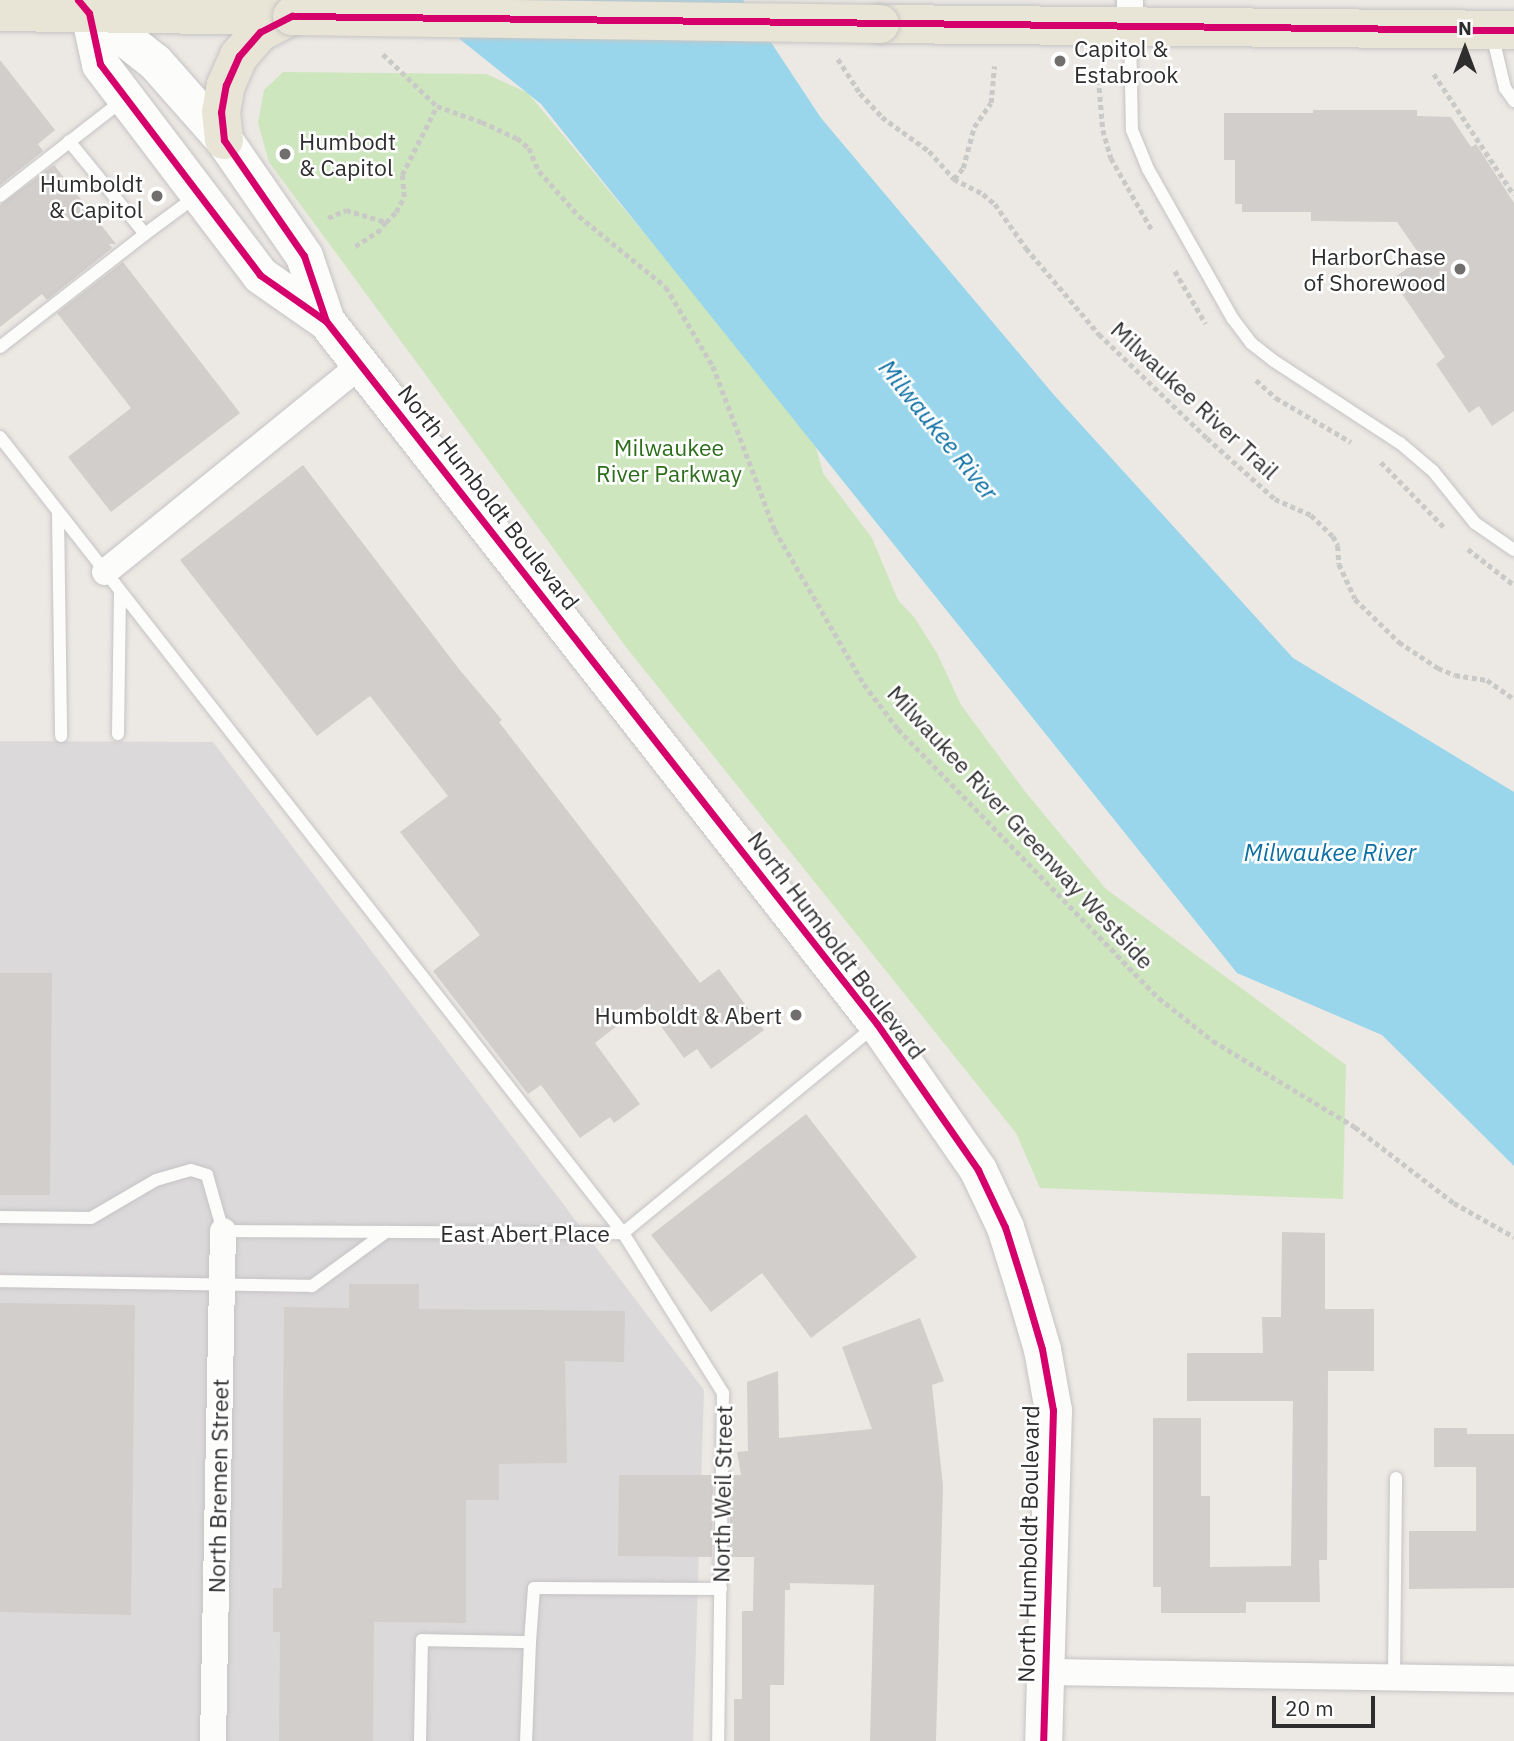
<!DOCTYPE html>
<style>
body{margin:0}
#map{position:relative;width:1514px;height:1741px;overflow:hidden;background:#ece8e4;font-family:"IBM Plex Sans",sans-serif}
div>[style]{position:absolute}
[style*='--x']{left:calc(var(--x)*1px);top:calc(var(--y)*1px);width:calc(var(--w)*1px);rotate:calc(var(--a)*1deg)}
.industrial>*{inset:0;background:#dcd9db}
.green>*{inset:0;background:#cee6be}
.water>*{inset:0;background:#99d6ec}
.building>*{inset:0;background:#d1cecb}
.path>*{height:4.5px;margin-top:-2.25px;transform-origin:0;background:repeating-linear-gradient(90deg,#c9c9c8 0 5px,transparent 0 8.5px)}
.roads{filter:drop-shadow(0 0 2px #c5c4c5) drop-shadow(0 0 2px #c5c4c5)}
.lane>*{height:12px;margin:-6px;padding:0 6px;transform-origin:6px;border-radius:6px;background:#fcfcfb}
.street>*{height:26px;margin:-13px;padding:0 13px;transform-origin:13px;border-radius:13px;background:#fcfcfb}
.secondary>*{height:37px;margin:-18.5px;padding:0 18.5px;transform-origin:18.5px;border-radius:18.5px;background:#fcfcfb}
.primary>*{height:38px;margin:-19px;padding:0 19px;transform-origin:19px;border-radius:19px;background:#e8e4d6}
.bridges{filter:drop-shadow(0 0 2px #c6c5c4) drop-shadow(0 0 2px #c6c5c4)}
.primary-bridge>*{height:38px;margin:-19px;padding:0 19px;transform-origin:19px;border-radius:19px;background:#e8e4d6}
.cycleway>*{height:7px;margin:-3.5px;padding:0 3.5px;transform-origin:3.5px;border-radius:3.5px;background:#d6006c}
.dots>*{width:19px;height:19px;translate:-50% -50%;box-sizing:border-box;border:4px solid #fff;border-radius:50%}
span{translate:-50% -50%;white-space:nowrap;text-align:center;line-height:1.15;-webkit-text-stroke:5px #fff;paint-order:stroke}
.poi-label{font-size:23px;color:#2e2e2e}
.left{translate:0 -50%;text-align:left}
.right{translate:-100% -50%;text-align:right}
.street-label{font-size:23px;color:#2e2e2e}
.park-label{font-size:23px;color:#2c6e1b}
.water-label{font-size:24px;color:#0d6fa3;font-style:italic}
.north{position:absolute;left:1430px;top:14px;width:70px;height:70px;-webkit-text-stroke:5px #fff;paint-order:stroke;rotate:0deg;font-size:19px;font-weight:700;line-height:28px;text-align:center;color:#2e2e2e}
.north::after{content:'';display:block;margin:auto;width:24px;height:32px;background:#2e2e2e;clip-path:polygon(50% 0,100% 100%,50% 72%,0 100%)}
.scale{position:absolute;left:1272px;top:1696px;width:103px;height:32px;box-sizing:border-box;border:4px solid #2e2e2e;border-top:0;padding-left:9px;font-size:21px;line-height:24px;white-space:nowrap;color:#2e2e2e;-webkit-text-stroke:5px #fff;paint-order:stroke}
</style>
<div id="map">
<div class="industrial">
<i style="clip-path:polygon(0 741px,213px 742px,704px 1390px,693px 1741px,0 1741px)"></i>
</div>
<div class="green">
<i style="clip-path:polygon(283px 72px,486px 74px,528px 93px,664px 257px,803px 400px,823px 473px,872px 538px,898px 600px,914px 617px,937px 653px,961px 705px,1027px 794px,1106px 889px,1346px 1065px,1343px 1199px,1040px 1188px,1016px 1133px,626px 647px,269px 162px,258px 123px,264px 90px)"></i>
</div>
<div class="water">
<i style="clip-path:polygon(411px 0,743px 0,821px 118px,1054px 395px,1293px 658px,1514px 792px,1514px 1166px,1382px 1035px,1237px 973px,541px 104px)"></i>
</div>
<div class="building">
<i style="clip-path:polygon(0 60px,55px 130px,38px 144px,43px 151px,0 185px)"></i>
<i style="clip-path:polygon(1313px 110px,1417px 110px,1417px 116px,1451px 117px,1471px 147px,1476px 144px,1514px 203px,1514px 411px,1492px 426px,1479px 406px,1469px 413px,1436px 364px,1445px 357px,1392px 279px,1422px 258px,1397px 222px,1311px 221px,1311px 212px,1242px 212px,1242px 204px,1235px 204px,1235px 160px,1224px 160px,1224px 113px,1313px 113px)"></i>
<i style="clip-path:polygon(54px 165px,116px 244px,109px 244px,112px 248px,47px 300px,42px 294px,0 327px,0 205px)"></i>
<i style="clip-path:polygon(123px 262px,240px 413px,111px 512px,68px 457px,131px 408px,57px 313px)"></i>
<i style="clip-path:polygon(303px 465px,459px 669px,502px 720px,499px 722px,700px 983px,719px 969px,764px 1030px,711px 1069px,697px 1049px,684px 1058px,645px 1004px,595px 1043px,640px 1104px,614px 1123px,610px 1117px,580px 1138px,541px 1085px,528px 1094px,433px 971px,480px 935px,400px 832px,448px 796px,370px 696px,317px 736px,180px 560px)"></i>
<i style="clip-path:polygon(0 973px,52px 973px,50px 1195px,0 1195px)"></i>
<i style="clip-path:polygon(806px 1114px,917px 1257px,811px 1338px,762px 1273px,711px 1312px,651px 1235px)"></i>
<i style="clip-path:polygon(1282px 1232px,1325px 1233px,1325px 1309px,1374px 1309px,1374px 1371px,1328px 1371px,1327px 1560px,1319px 1560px,1320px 1602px,1246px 1602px,1246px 1613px,1161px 1613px,1161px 1587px,1153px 1587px,1153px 1418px,1201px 1418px,1201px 1496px,1210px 1496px,1210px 1567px,1291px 1566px,1293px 1401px,1187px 1401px,1187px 1353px,1263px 1353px,1262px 1317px,1281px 1317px)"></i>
<i style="clip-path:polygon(349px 1284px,419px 1284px,419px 1309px,625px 1311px,624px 1362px,565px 1361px,567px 1463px,499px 1464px,499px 1500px,466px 1500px,466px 1623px,374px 1622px,373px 1741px,279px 1741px,280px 1632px,273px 1632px,273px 1588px,282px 1588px,284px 1307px,349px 1308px)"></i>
<i style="clip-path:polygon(0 1303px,135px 1305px,131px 1615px,0 1612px)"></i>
<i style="clip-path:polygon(920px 1318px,944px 1381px,932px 1385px,943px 1486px,936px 1741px,870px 1741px,874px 1585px,790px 1583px,790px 1590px,785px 1590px,784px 1685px,770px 1685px,770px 1741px,734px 1741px,734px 1699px,742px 1699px,742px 1611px,753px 1611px,754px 1557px,729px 1557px,731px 1475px,741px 1475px,737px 1452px,748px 1451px,747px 1382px,778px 1371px,779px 1438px,872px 1429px,842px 1347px)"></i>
<i style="clip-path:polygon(1434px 1428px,1467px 1428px,1467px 1434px,1514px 1434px,1514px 1588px,1409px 1589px,1409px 1531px,1476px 1531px,1476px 1467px,1434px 1467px)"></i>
<i style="clip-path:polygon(619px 1475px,713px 1475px,712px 1557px,618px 1556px)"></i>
</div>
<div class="path">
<i style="--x:383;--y:54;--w:75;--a:43.9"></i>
<i style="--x:437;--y:106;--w:48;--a:19.6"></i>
<i style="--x:482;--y:122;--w:38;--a:25"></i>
<i style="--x:517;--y:138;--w:16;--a:40"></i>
<i style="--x:529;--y:148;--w:25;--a:67"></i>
<i style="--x:539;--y:171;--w:60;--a:48.4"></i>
<i style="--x:579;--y:216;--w:112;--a:39.2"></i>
<i style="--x:666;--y:287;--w:92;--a:59.3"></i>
<i style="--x:713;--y:366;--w:175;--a:69.3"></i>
<i style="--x:775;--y:530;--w:178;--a:60"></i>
<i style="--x:864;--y:684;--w:56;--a:52.9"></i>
<i style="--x:898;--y:729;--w:375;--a:45.9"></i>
<i style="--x:1159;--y:998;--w:69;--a:38.5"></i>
<i style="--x:1213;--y:1041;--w:166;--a:31.2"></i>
<i style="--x:1355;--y:1127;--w:125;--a:37.5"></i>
<i style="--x:1454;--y:1203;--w:69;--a:29.5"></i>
<i style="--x:838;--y:59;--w:40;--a:57.1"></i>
<i style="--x:860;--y:93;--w:33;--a:47"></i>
<i style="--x:882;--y:117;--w:58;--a:35.9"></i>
<i style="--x:929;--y:151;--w:38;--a:48"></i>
<i style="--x:954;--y:179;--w:33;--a:27"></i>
<i style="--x:983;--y:194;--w:16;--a:40"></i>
<i style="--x:995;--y:204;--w:54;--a:54.8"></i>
<i style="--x:1026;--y:248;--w:113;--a:49.7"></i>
<i style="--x:1099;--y:334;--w:150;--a:43.9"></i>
<i style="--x:1207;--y:438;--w:91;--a:41.9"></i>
<i style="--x:1275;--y:499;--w:39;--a:24"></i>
<i style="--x:1311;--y:515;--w:30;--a:44"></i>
<i style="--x:1333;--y:536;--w:11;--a:63"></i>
<i style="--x:1338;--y:546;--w:18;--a:87"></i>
<i style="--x:1339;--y:564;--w:38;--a:65"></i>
<i style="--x:1355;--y:599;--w:62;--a:44.3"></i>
<i style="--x:1399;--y:642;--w:47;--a:33.7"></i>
<i style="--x:1438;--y:668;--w:18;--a:22"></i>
<i style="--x:1455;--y:675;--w:32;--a:9"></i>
<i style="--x:1487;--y:680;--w:33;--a:35"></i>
<i style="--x:1098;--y:71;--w:59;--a:85.2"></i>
<i style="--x:1103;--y:130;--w:29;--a:74"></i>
<i style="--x:1111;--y:158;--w:83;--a:60.3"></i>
<i style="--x:1434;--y:74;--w:145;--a:56.5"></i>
<i style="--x:954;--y:179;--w:14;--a:-51"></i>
<i style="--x:963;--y:168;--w:42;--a:-75"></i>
<i style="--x:974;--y:127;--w:29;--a:-55"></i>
<i style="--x:991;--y:103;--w:37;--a:-85"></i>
<i style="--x:328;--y:218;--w:20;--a:-24"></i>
<i style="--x:346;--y:210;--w:42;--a:16.7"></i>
<i style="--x:386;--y:222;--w:9;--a:122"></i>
<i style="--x:381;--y:230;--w:33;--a:147"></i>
<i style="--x:386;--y:222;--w:14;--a:-45"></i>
<i style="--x:396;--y:212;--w:17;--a:-62"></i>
<i style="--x:404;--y:197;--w:22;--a:-95"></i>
<i style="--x:402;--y:175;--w:77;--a:-63.1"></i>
<i style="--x:1175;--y:271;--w:61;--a:59.7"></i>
<i style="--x:1256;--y:380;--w:27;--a:42"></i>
<i style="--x:1276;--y:398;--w:87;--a:30.4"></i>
<i style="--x:1381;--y:462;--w:93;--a:45.9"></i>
<i style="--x:1468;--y:549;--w:58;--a:38"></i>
</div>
<div class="roads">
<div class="lane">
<i style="--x:1130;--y:30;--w:100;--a:88.9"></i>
<i style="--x:1132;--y:130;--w:42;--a:67.7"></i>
<i style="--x:1148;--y:169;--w:172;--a:60.5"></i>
<i style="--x:1233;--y:319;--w:30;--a:53"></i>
<i style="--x:1251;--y:343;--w:29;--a:38"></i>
<i style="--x:1274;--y:361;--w:150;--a:33.1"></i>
<i style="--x:1400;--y:443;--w:43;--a:40.3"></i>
<i style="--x:1433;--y:471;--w:67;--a:51.1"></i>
<i style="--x:1475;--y:523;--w:47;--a:34.7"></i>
<i style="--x:1492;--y:34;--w:56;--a:76.5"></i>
<i style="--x:1505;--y:88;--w:16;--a:55"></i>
<i style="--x:0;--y:196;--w:157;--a:-38"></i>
<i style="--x:145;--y:234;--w:62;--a:-36.5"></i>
<i style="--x:0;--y:347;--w:184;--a:-37.9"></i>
<i style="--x:145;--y:234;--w:120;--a:-129.3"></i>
<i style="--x:0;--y:437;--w:1011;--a:51.95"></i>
<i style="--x:623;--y:1233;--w:189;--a:58"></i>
<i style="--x:723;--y:1393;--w:348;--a:90.8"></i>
<i style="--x:58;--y:513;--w:223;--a:89.2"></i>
<i style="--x:118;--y:734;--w:142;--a:-89.2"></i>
<i style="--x:0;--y:1217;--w:91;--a:0.6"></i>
<i style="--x:91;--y:1218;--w:75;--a:-30.3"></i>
<i style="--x:156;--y:1180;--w:36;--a:-16"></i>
<i style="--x:191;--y:1170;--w:17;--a:17"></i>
<i style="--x:207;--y:1175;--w:58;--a:74.1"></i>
<i style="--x:223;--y:1231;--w:400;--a:0.3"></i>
<i style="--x:623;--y:1233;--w:325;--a:-39.4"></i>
<i style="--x:0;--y:1281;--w:312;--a:0.9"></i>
<i style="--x:312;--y:1286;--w:92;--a:-36.1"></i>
<i style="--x:530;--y:1642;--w:54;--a:-85.8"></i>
<i style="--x:534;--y:1588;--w:187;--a:0.3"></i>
<i style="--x:1394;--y:1677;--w:199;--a:-89.4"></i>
<i style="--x:420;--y:1741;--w:101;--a:-88.9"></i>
<i style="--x:422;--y:1640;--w:108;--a:1.1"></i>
<i style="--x:530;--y:1642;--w:99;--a:92.3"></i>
</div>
<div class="street">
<i style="--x:1130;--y:0;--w:27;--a:90"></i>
<i style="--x:105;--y:572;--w:329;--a:-39"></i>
<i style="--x:1044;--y:1672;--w:470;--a:0.9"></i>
<i style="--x:213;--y:1741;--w:510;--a:-88.88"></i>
</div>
<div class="secondary">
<i style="--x:84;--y:6;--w:90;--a:38.3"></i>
<i style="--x:155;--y:62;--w:104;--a:48.5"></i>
<i style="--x:224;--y:140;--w:141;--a:55.4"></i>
<i style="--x:304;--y:256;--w:69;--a:71.3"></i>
<i style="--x:89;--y:13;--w:52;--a:77.8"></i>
<i style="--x:100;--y:64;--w:265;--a:52.8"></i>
<i style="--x:260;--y:275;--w:80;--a:34.9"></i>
<i style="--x:326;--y:321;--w:893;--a:51.91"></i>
<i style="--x:877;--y:1024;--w:178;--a:55.3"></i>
<i style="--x:978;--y:1170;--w:63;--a:64.7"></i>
<i style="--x:1005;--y:1227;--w:67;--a:72.6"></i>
<i style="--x:1025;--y:1291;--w:60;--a:73.7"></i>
<i style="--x:1042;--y:1349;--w:62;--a:79.8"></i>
<i style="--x:1053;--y:1410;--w:331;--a:91.7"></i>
</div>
<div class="primary">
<i style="--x:0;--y:12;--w:292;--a:0.8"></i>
<i style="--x:880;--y:24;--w:634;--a:0.54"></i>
<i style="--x:224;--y:140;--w:28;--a:-96"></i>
<i style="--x:221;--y:112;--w:27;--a:-80"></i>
<i style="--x:226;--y:85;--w:32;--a:-66"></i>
<i style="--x:239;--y:56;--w:32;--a:-49"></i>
<i style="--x:260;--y:32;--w:36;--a:-27"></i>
</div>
</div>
<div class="bridges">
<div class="primary-bridge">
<i style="--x:292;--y:16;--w:588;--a:0.78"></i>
</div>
</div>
<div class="cycleway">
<i style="--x:78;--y:0;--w:17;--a:50"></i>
<i style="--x:89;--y:13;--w:52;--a:77.8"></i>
<i style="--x:100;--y:64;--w:265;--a:52.8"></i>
<i style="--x:260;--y:275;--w:80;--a:34.9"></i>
<i style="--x:326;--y:321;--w:893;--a:51.91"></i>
<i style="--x:877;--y:1024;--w:178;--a:55.3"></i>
<i style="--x:978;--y:1170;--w:63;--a:64.7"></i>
<i style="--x:1005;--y:1227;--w:67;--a:72.6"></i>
<i style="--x:1025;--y:1291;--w:60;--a:73.7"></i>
<i style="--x:1042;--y:1349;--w:62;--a:79.8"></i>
<i style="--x:1053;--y:1410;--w:331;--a:91.7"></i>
<i style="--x:326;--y:321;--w:69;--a:-108.7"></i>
<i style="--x:304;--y:256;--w:141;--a:-124.6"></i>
<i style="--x:224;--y:140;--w:28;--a:-96"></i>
<i style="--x:221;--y:112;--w:27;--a:-80"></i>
<i style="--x:226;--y:85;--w:32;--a:-66"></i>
<i style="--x:239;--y:56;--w:32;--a:-49"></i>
<i style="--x:260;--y:32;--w:36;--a:-27"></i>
<i style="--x:292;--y:16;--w:1222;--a:0.66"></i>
</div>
<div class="dots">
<i style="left:1060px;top:61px;background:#706f6e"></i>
<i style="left:285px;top:154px;background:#706f6e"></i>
<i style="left:157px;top:196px;background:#706f6e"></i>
<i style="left:1460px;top:269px;background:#706f6e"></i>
<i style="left:796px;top:1015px;background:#706f6e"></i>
</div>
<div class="poi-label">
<span class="left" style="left:1074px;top:61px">Capitol &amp;<br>Estabrook</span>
<span class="left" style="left:299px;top:154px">Humbodt<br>&amp; Capitol</span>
<span class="right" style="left:143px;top:196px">Humboldt<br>&amp; Capitol</span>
<span class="right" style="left:1446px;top:269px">HarborChase<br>of Shorewood</span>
<span class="right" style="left:782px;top:1015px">Humboldt &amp; Abert</span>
</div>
<div class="street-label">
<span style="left:1195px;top:400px;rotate:43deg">Milwaukee River Trail</span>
<span style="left:489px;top:497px;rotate:52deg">North Humboldt Boulevard</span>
<span style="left:1021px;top:827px;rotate:47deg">Milwaukee River Greenway Westside</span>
<span style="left:837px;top:945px;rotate:53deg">North Humboldt Boulevard</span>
<span style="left:525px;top:1233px">East Abert Place</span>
<span style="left:218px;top:1486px;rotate:-89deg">North Bremen Street</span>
<span style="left:722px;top:1494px;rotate:-89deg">North Weil Street</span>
<span style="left:1028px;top:1544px;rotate:-89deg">North Humboldt Boulevard</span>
</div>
<div class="park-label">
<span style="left:669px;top:460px">Milwaukee<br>River Parkway</span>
</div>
<div class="water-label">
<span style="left:938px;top:430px;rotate:51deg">Milwaukee River</span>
<span style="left:1330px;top:853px">Milwaukee River</span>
</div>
<div class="north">N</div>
<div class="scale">20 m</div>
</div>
